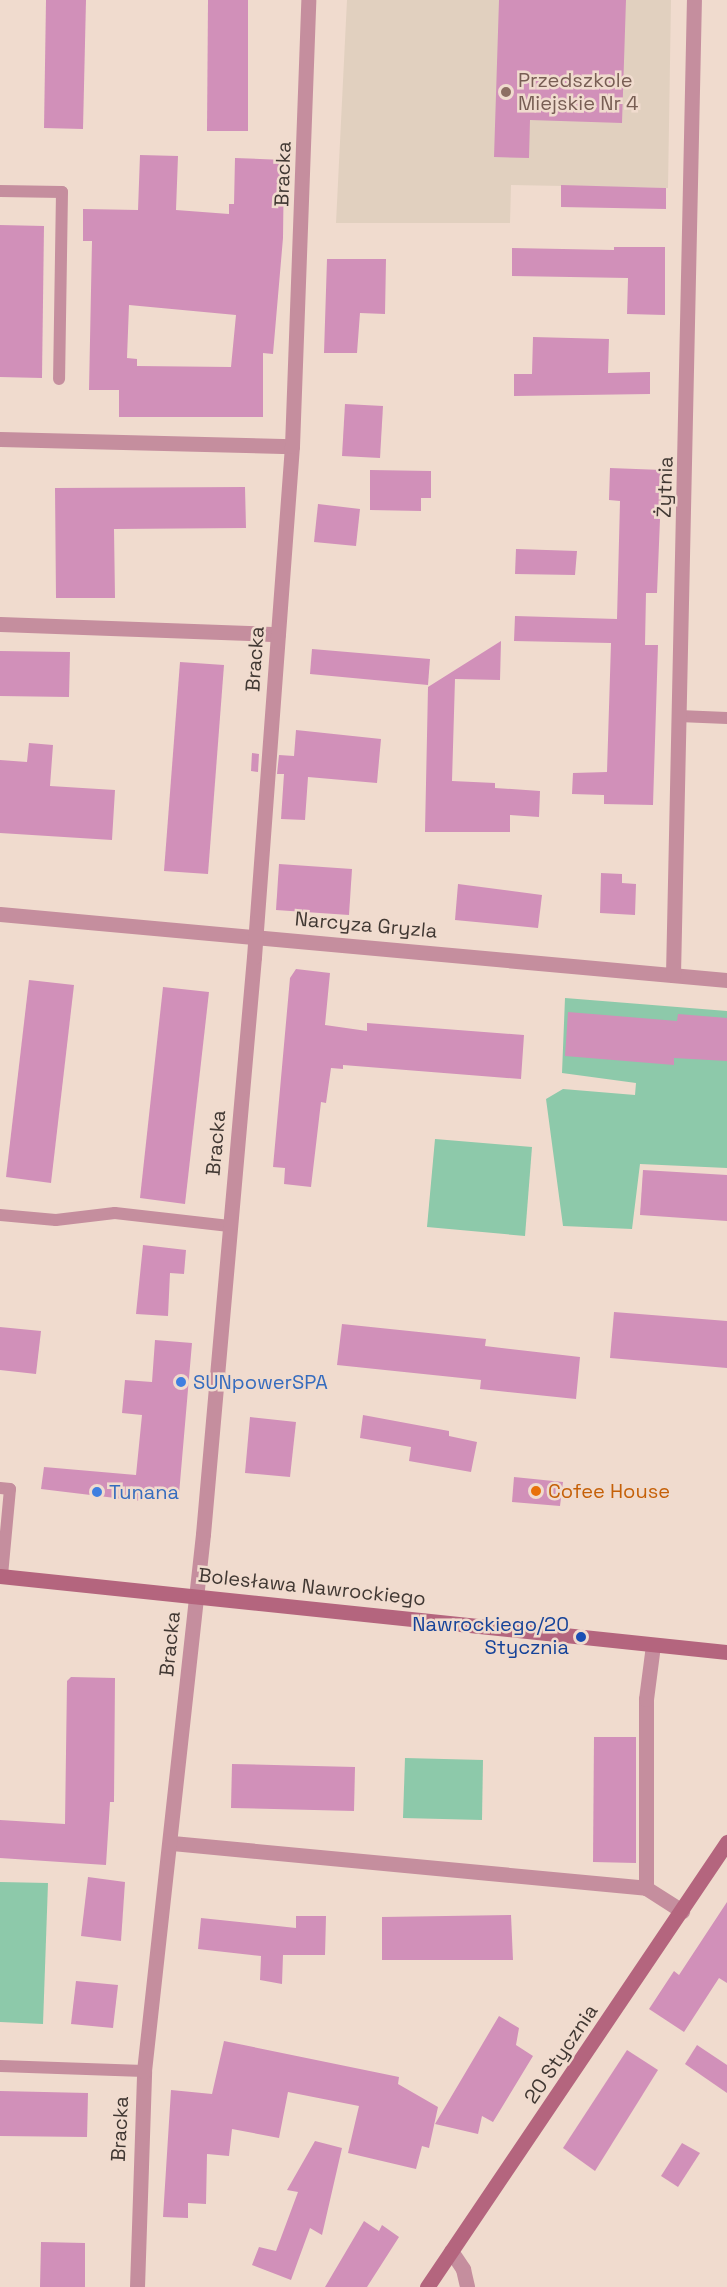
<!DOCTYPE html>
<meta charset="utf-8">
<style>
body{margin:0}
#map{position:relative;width:727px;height:2287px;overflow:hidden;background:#f0dbce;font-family:"Space Grotesk",sans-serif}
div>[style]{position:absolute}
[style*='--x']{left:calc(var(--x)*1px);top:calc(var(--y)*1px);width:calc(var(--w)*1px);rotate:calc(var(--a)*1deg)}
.education>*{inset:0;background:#e1d0bf}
.green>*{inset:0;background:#8dc9aa}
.building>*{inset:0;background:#d190b9}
.lane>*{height:12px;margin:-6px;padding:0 6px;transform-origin:6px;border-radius:6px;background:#c58e9e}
.street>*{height:15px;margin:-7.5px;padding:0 7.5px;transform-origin:7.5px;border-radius:7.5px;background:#c58e9e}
.secondary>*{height:15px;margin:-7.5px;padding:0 7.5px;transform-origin:7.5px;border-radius:7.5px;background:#b4657e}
.dots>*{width:16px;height:16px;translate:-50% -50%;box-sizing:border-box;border:3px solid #f0dbce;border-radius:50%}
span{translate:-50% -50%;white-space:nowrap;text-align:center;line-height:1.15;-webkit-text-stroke:5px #f0dbce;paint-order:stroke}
.education-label{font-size:20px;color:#785e54}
.left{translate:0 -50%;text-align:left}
.street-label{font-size:20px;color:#413833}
.shop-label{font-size:20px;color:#366cbe}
.food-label{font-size:20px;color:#c56008}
.transit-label{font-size:20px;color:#164399}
.right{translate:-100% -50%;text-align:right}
</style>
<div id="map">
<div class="education">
<i style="clip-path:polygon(347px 0,671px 0,668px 188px,511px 185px,510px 223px,336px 223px)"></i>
</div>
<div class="green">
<i style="clip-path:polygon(565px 998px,727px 1011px,727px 1168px,640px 1164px,632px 1229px,563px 1226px,546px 1099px,563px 1089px,635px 1095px,636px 1083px,562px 1073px)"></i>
<i style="clip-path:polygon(435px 1139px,532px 1147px,525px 1236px,427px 1227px)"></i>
<i style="clip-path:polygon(405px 1758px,483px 1760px,482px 1820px,403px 1818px)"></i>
<i style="clip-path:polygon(0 1882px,48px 1883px,43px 2024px,0 2022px)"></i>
</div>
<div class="building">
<i style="clip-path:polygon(46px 0,86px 0,83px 129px,44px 128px)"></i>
<i style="clip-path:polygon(208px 0,248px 0,248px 131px,207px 131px)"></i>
<i style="clip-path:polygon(499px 0,626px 0,622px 123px,530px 120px,529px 158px,494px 157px)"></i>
<i style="clip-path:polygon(evenodd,140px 155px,178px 156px,176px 210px,229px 214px,229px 204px,234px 204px,235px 158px,284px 160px,283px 238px,273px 354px,263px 353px,263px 417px,119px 417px,119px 390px,89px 390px,92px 241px,83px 241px,83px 209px,138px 210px,140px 155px,129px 305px,236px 315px,231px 367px,137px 366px,137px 359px,127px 358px,129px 305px)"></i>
<i style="clip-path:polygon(561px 185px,666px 188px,666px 209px,561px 207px)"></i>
<i style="clip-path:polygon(0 225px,44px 226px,42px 378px,0 377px)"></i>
<i style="clip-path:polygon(614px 247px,665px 247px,665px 315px,627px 314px,628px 278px,512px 276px,512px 248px,614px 250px)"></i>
<i style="clip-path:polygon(327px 259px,386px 259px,385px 314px,360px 313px,357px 353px,324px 353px)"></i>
<i style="clip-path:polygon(533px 337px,609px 339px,608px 373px,650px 372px,650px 394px,514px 396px,514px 374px,532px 374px)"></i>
<i style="clip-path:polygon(345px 404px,383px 406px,380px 458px,342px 456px)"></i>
<i style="clip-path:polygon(610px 468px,662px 470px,657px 593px,646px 593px,645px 645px,658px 645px,653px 805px,604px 804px,604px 795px,572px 794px,573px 773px,607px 772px,611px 643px,514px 641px,515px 616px,617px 619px,620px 501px,609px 500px)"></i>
<i style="clip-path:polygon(370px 470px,431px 471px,431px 498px,421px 498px,421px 511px,370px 510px)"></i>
<i style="clip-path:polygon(245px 487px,246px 528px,114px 529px,115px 598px,56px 598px,55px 488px)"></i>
<i style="clip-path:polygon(318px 504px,360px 509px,356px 546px,314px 542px)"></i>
<i style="clip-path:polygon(516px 549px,577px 551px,575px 575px,515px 574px)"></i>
<i style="clip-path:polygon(501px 641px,500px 680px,455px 679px,452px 781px,495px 783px,495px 788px,540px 791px,539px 817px,510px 815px,510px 832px,425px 832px,428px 687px)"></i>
<i style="clip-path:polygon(312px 649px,430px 659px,428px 685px,310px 674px)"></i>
<i style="clip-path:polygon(0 651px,70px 652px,69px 697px,0 696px)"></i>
<i style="clip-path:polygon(180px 662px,224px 665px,208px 874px,164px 871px)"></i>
<i style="clip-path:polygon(296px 730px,381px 739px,377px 783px,308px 777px,305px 820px,281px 819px,284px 774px,277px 774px,279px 755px,294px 756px)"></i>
<i style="clip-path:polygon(29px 743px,53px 745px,50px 786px,115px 790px,112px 840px,0 833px,0 760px,27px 762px)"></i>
<i style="clip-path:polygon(252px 753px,259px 754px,258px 772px,251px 771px)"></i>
<i style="clip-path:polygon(279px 864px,352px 869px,349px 915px,276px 910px)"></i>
<i style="clip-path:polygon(601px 873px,622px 874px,622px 883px,636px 884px,635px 915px,600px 913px)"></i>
<i style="clip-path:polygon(458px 884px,542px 895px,538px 928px,455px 920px)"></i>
<i style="clip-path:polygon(296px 969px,330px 973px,325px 1025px,367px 1031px,367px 1023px,524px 1035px,521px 1079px,343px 1065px,343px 1069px,331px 1068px,326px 1103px,321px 1102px,311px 1187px,284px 1184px,285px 1168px,273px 1167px,290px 978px)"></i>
<i style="clip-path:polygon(29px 980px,74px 985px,51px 1183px,6px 1177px)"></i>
<i style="clip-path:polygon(163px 987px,209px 992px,185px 1204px,140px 1198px)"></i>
<i style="clip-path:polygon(568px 1012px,677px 1021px,678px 1014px,727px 1018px,727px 1061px,674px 1058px,674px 1065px,565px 1056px)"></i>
<i style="clip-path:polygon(643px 1170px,727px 1175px,727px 1221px,640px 1215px)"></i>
<i style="clip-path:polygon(143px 1245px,186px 1250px,184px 1274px,170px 1273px,168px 1316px,136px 1314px)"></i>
<i style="clip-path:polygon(614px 1312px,727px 1321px,727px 1368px,610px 1358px)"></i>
<i style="clip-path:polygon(342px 1324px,486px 1339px,485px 1346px,580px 1357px,576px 1399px,480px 1389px,481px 1380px,337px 1365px)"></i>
<i style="clip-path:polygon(0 1327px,41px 1331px,36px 1374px,0 1370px)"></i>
<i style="clip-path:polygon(155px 1340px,192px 1343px,179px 1494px,141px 1491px,140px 1501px,41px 1489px,44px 1467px,136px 1475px,142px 1415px,122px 1413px,125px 1380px,152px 1382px)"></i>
<i style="clip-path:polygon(363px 1415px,449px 1431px,449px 1436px,477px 1442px,471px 1472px,409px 1461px,411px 1447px,360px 1438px)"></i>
<i style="clip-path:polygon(250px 1417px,296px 1422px,290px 1477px,245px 1473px)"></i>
<i style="clip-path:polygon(514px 1477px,563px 1482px,560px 1506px,512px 1502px)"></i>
<i style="clip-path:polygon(71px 1677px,115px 1678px,114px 1802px,110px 1802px,106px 1865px,0 1858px,0 1820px,65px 1824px,67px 1681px)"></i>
<i style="clip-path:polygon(594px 1737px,636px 1737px,636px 1863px,593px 1862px)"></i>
<i style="clip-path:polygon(232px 1764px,355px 1767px,354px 1811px,231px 1808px)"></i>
<i style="clip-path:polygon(88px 1877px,125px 1882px,121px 1941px,81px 1936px)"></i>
<i style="clip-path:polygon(727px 1902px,727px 1983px,719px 1978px,684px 2032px,649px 2009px,674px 1971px,679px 1975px)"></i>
<i style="clip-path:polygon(511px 1915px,513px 1960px,382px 1960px,382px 1917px)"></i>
<i style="clip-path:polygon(296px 1916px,326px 1916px,325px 1955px,283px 1955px,282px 1984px,260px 1980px,261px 1956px,198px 1949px,201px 1918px,296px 1928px)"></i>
<i style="clip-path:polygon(76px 1981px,118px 1985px,113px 2028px,71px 2024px)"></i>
<i style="clip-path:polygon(499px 2016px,519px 2028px,516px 2045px,533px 2056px,493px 2122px,482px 2116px,478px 2134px,435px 2124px)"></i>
<i style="clip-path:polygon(224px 2041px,399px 2077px,398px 2084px,438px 2107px,429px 2148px,422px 2146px,416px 2169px,348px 2153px,359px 2106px,288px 2092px,279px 2138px,232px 2129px,229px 2156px,207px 2154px,206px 2204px,188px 2203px,188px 2218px,163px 2217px,171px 2090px,212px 2094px)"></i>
<i style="clip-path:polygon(697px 2045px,727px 2065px,727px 2093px,685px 2064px)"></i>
<i style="clip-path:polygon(627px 2050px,658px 2070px,595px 2171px,563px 2148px)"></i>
<i style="clip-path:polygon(0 2091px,88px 2093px,87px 2137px,0 2136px)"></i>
<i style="clip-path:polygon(315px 2141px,342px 2148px,322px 2235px,310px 2228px,291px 2280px,252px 2265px,259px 2247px,276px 2251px,298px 2192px,287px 2190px)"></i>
<i style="clip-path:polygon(682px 2143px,700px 2153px,678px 2187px,661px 2176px)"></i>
<i style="clip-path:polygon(364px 2221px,379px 2231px,382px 2225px,399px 2237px,367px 2287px,325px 2287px)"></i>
<i style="clip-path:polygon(41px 2242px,85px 2243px,85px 2287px,40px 2287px)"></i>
</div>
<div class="lane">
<i style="--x:0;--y:191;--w:62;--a:0.9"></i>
<i style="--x:62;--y:192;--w:187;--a:90.9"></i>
<i style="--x:679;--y:716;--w:48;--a:2.4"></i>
<i style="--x:0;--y:1215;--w:56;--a:5.1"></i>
<i style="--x:56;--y:1220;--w:59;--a:-6.8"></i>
<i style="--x:115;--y:1213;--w:115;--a:6.5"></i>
<i style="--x:0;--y:1488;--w:10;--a:6"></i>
<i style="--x:10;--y:1489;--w:87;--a:95.3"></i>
<i style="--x:0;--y:2066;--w:144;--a:2"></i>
</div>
<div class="street">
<i style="--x:0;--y:439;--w:292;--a:1.4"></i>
<i style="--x:0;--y:624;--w:278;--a:2.1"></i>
<i style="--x:0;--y:914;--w:730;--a:5.19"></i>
<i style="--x:673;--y:975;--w:975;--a:-88.77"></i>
<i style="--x:172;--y:1843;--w:476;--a:5.4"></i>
<i style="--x:646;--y:1888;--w:43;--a:32.6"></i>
<i style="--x:646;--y:1888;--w:189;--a:-90"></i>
<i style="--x:646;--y:1699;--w:54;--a:-82.6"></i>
<i style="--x:451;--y:2251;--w:22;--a:56"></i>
<i style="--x:463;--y:2269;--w:18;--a:77"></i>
<i style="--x:137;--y:2287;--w:216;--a:-88.1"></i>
<i style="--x:144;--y:2071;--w:540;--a:-83.73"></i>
<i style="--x:203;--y:1534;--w:579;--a:-84.95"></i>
<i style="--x:254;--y:957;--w:512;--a:-85.75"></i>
<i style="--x:292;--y:446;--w:446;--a:-87.9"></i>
</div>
<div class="secondary">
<i style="--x:0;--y:1576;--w:731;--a:5.97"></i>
<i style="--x:427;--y:2287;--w:537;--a:-56.01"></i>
</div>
<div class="dots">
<i style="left:506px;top:92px;background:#8d6e63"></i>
<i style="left:181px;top:1382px;background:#3f7fe0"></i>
<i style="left:536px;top:1491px;background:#e8710a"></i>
<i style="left:97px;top:1492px;background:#3f7fe0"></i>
<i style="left:581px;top:1637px;background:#1a4fb4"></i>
</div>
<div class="education-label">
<span class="left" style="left:518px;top:92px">Przedszkole<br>Miejskie Nr 4</span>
</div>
<div class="street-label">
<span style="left:283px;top:174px;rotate:-88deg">Bracka</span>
<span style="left:665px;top:487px;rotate:-88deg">Żytnia</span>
<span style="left:255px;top:659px;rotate:-86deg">Bracka</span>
<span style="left:366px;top:925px;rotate:5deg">Narcyza Gryzla</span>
<span style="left:216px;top:1143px;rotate:-85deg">Bracka</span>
<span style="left:312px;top:1587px;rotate:6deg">Bolesława Nawrockiego</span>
<span style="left:170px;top:1644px;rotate:-84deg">Bracka</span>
<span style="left:561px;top:2054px;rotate:-56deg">20 Stycznia</span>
<span style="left:120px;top:2129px;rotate:-87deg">Bracka</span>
</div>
<div class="shop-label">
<span class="left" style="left:193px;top:1382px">SUNpowerSPA</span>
<span class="left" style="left:109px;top:1492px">Tunana</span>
</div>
<div class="food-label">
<span class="left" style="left:548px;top:1491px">Cofee House</span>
</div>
<div class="transit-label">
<span class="right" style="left:569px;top:1636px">Nawrockiego/20<br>Stycznia</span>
</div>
</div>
